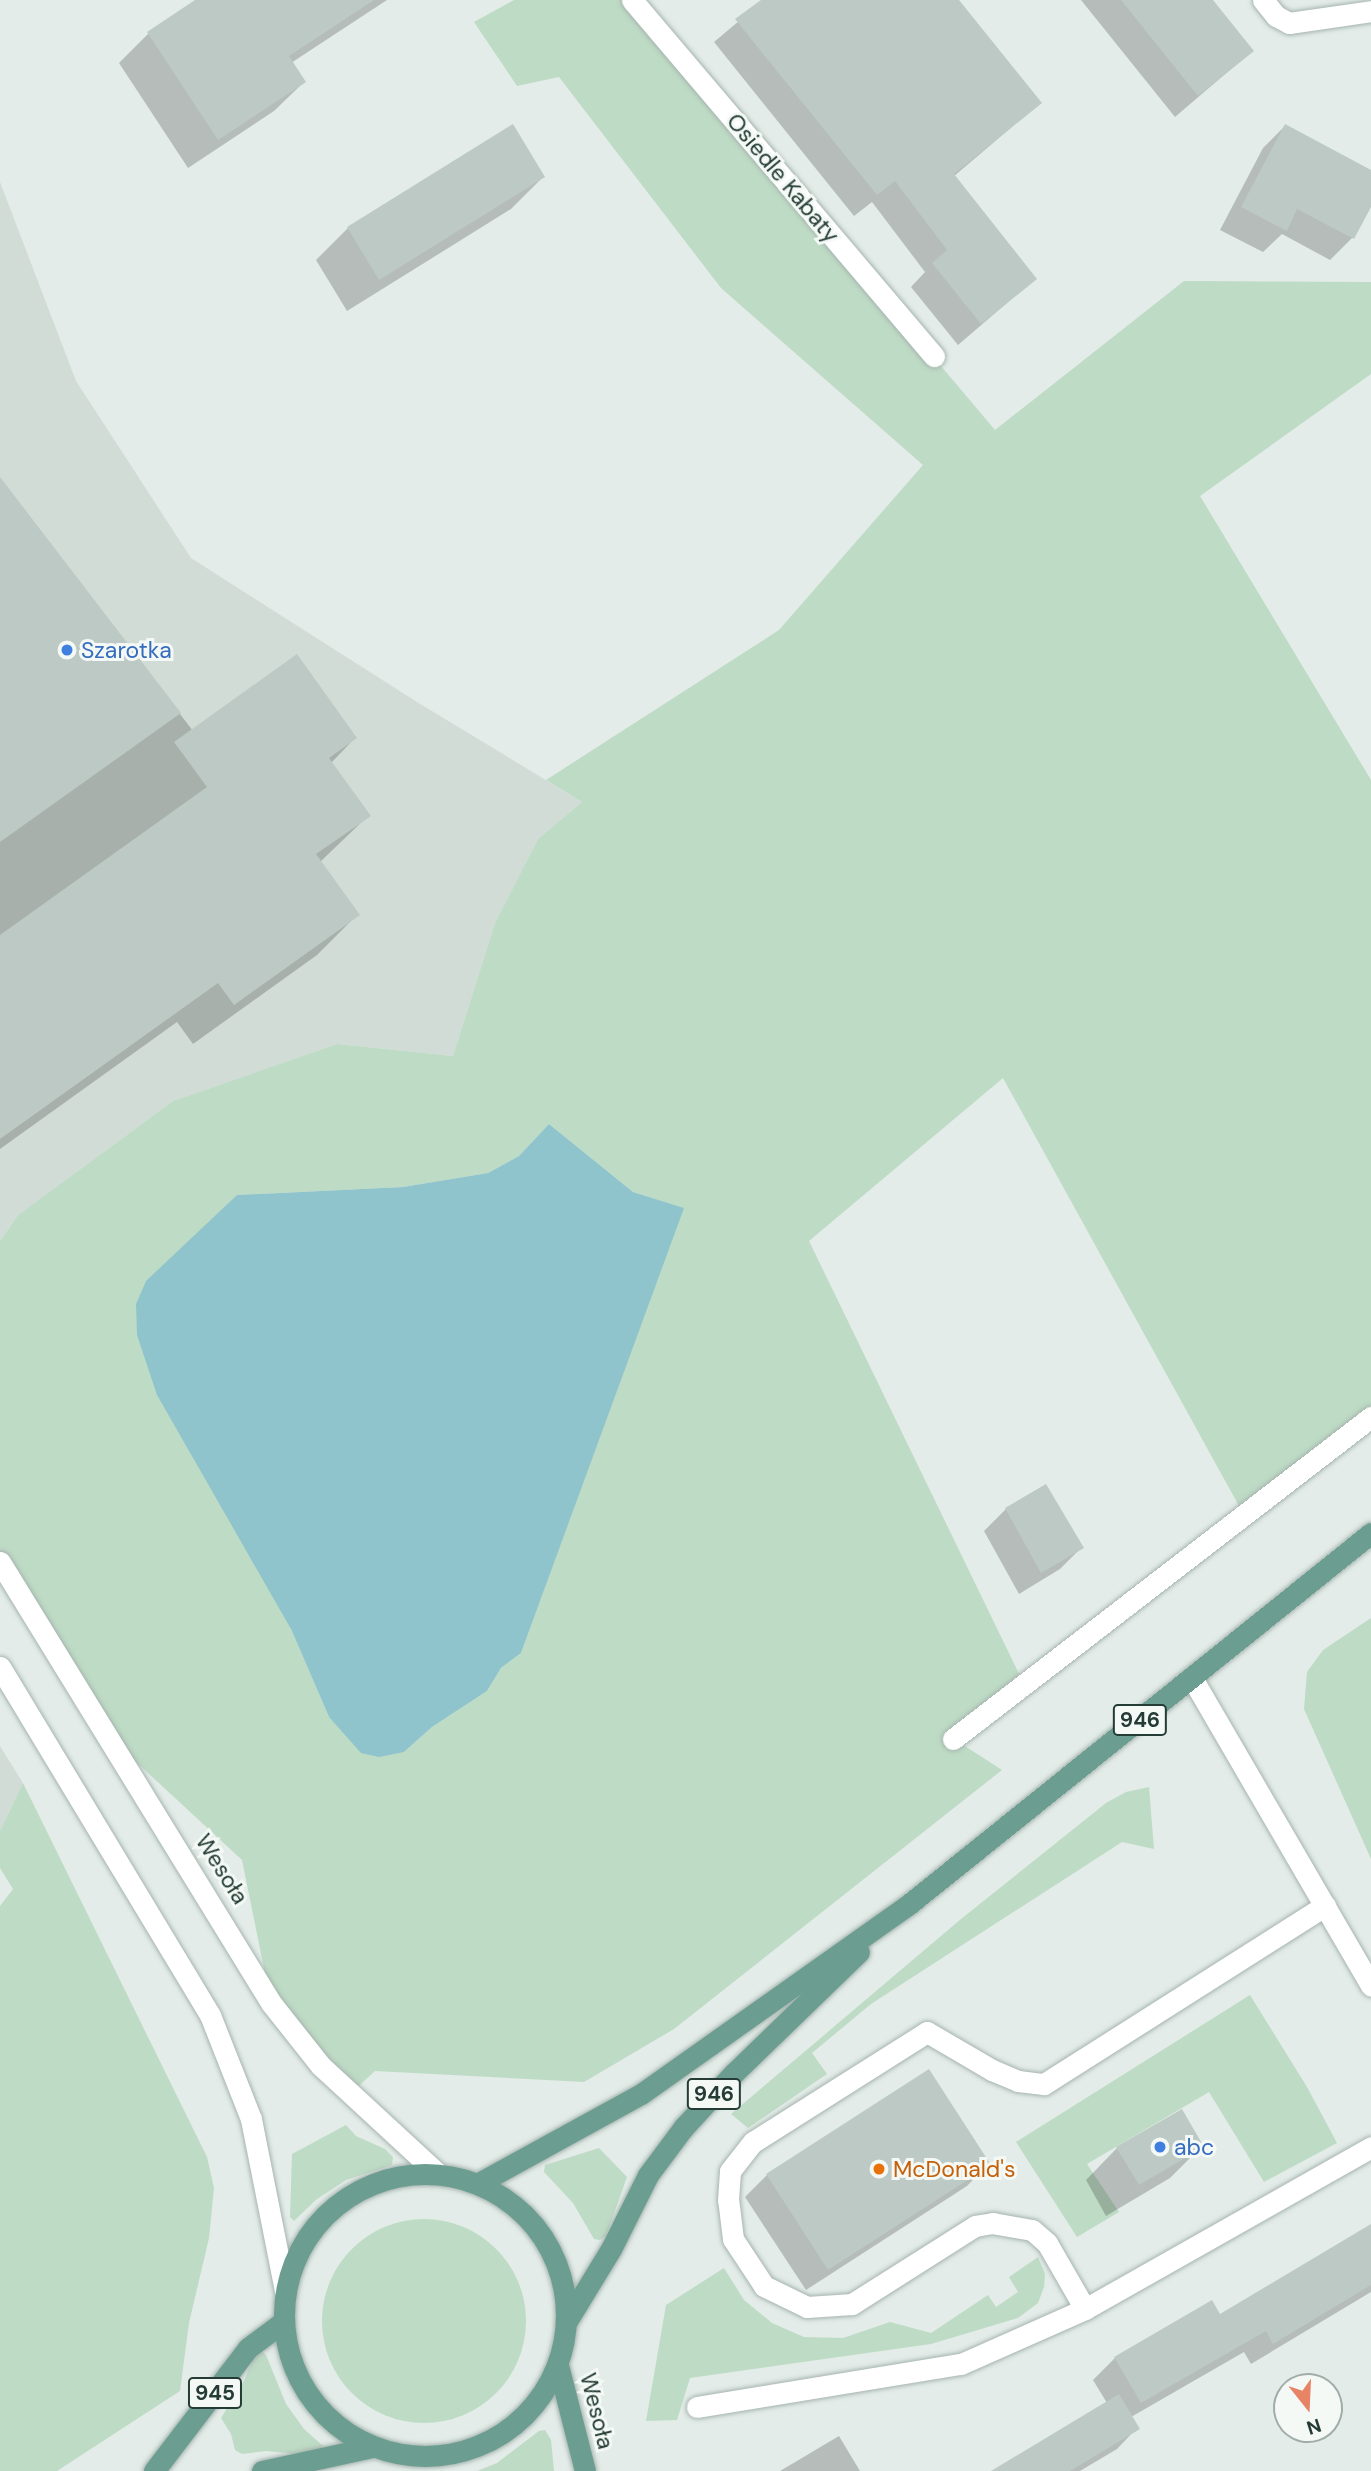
<!DOCTYPE html>
<meta charset="utf-8">
<style>
body{margin:0}
#map{position:relative;width:1371px;height:2471px;overflow:hidden;background:#e3ece8;font-family:"DM Sans",sans-serif}
div>[style]{position:absolute}
[style*='--x']{left:calc(var(--x)*1px);top:calc(var(--y)*1px);width:calc(var(--w)*1px);rotate:calc(var(--a)*1deg)}
.built>*{inset:0;background:#d2dcd7}
.green>*{inset:0;background:#bedbc5}
.round{border-radius:50%}
.water>*{inset:0;background:#90c4cc}
.shadow>*{inset:0;background:#0003}
.building>*{inset:0;background:#bcc9c4}
.roads{filter:drop-shadow(0 0 2px #a6b4af) drop-shadow(0 0 2px #a6b4af)}
.minor>*{height:21px;margin:-10.5px;padding:0 10.5px;transform-origin:10.5px;border-radius:10.5px;background:#fff}
.major>*{height:21px;margin:-10.5px;padding:0 10.5px;transform-origin:10.5px;border-radius:10.5px;background:#6b9e90}
.major>.ring{margin:-10.5px;padding:0;box-sizing:content-box;background:none;border:21px solid #6b9e90;border-radius:50%}
.dots>*{width:19px;height:19px;translate:-50% -50%;box-sizing:border-box;border:4px solid #f4f9f6;border-radius:50%}
span{translate:-50% -50%;white-space:nowrap;text-align:center;line-height:1.15;-webkit-text-stroke:6px #f4f9f6;paint-order:stroke}
.shield-label span{padding:2px 5px;background:#f4f9f6;border:2px solid;border-radius:5px;-webkit-text-stroke-width:0}
.shield-label{font-size:21px;color:#243c35;font-weight:700}
.street-label{font-size:23px;color:#243c35}
.shop-label{font-size:23px;color:#366cbe}
.left{translate:0 -50%;text-align:left}
.food-label{font-size:23px;color:#c56008}
.north{position:absolute;left:1273px;top:2373px;width:70px;height:70px;box-sizing:border-box;background:#f4f9f6;border:2px solid #a1ada9;border-radius:50%;rotate:162deg;font-size:19px;font-weight:700;line-height:28px;text-align:center;color:#243c35}
.north::after{content:'';display:block;margin:auto;width:24px;height:32px;background:#e78466;clip-path:polygon(50% 0,100% 100%,50% 72%,0 100%)}
</style>
<div id="map">
<div class="built">
<i style="clip-path:polygon(0 182px,76px 381px,191px 558px,417px 702px,582px 802px,538px 839px,495px 923px,453px 1056px,337px 1044px,173px 1101px,18px 1215px,0 1241px)"></i>
<i style="clip-path:polygon(0 1746px,23px 1783px,0 1831px)"></i>
</div>
<div class="green">
<i style="clip-path:polygon(evenodd,514px 0,632px 0,995px 430px,1184px 281px,1371px 282px,1371px 374px,1200px 496px,1371px 780px,1371px 1417px,1244px 1515px,1003px 1078px,809px 1241px,1024px 1684px,954px 1739px,1002px 1770px,674px 2029px,584px 2082px,375px 2071px,351px 2093px,271px 2003px,242px 1860px,108px 1736px,0 1562px,0 1241px,18px 1215px,173px 1101px,337px 1044px,453px 1056px,495px 923px,538px 839px,582px 802px,546px 780px,779px 630px,923px 465px,721px 288px,559px 77px,517px 86px,474px 22px,514px 0,549px 1124px,633px 1192px,683px 1208px,521px 1653px,501px 1668px,487px 1691px,432px 1727px,404px 1752px,329px 1717px,291px 1629px,202px 1231px,237px 1195px,403px 1187px,488px 1173px,519px 1156px,549px 1124px)"></i>
<i style="clip-path:polygon(1371px 1618px,1371px 1859px,1304px 1709px,1307px 1672px,1323px 1650px)"></i>
<i style="clip-path:polygon(23px 1783px,207px 2157px,214px 2188px,209px 2238px,189px 2323px,180px 2391px,57px 2471px,0 2471px,0 1906px,13px 1889px,0 1868px,0 1831px)"></i>
<i style="clip-path:polygon(1149px 1787px,1154px 1849px,1122px 1842px,871px 2004px,812px 2053px,827px 2074px,748px 2128px,731px 2114px,961px 1919px,1106px 1803px,1126px 1792px)"></i>
<i style="clip-path:polygon(1250px 1995px,1307px 2087px,1337px 2143px,1264px 2182px,1209px 2092px,1087px 2164px,1119px 2212px,1077px 2237px,1016px 2142px)"></i>
<i style="clip-path:polygon(346px 2125px,356px 2136px,385px 2149px,393px 2157px,392px 2165px,346px 2180px,317px 2199px,294px 2221px,290px 2217px,292px 2154px)"></i>
<i style="clip-path:polygon(599px 2148px,627px 2177px,606px 2236px,600px 2240px,594px 2239px,573px 2203px,544px 2172px,545px 2165px)"></i>
<i class="round" style="left:322px;top:2219px;width:204px;height:204px"></i>
<i style="clip-path:polygon(1038px 2257px,1045px 2274px,1044px 2287px,1038px 2303px,1018px 2318px,931px 2344px,690px 2378px,677px 2420px,646px 2421px,666px 2305px,724px 2268px,744px 2300px,772px 2323px,804px 2337px,843px 2338px,890px 2322px,931px 2333px,988px 2295px,996px 2307px,1018px 2292px,1009px 2277px)"></i>
<i style="clip-path:polygon(262px 2351px,266px 2355px,286px 2404px,304px 2429px,323px 2446px,321px 2451px,308px 2455px,266px 2451px,242px 2454px,235px 2450px,231px 2434px,221px 2418px,244px 2381px,255px 2354px)"></i>
<i style="clip-path:polygon(545px 2430px,551px 2440px,554px 2471px,477px 2471px,497px 2463px,539px 2431px)"></i>
</div>
<div class="water">
<i style="clip-path:polygon(549px 1124px,633px 1192px,684px 1208px,521px 1653px,501px 1668px,487px 1691px,432px 1727px,404px 1752px,379px 1757px,361px 1753px,329px 1717px,291px 1629px,157px 1395px,137px 1335px,136px 1304px,146px 1281px,237px 1195px,403px 1187px,488px 1173px,519px 1156px)"></i>
</div>
<div class="shadow">
<i style="clip-path:polygon(198px 0,387px 0,291px 63px,304px 82px,274px 111px,188px 168px,119px 63px,148px 34px)"></i>
<i style="clip-path:polygon(764px 0,951px 0,1040px 103px,953px 177px,1035px 279px,958px 345px,911px 287px,925px 272px,872px 202px,854px 216px,714px 42px)"></i>
<i style="clip-path:polygon(1081px 0,1211px 0,1252px 51px,1175px 117px)"></i>
<i style="clip-path:polygon(1285px 126px,1371px 172px,1371px 203px,1352px 238px,1330px 260px,1282px 234px,1263px 252px,1220px 230px,1263px 148px)"></i>
<i style="clip-path:polygon(543px 177px,511px 209px,347px 311px,316px 260px,348px 228px)"></i>
<i style="clip-path:polygon(6px 487px,193px 731px,355px 738px,331px 763px,368px 816px,320px 862px,357px 915px,317px 955px,193px 1044px,177px 1022px,0 1149px,0 488px)"></i>
<i style="clip-path:polygon(1006px 1509px,1082px 1547px,1060px 1569px,1019px 1594px,984px 1531px)"></i>
<i style="clip-path:polygon(1201px 2147px,1170px 2178px,1106px 2216px,1086px 2180px,1117px 2148px)"></i>
<i style="clip-path:polygon(988px 2164px,967px 2186px,806px 2290px,745px 2197px,767px 2175px)"></i>
<i style="clip-path:polygon(1371px 2226px,1371px 2292px,1251px 2364px,1244px 2352px,1131px 2417px,1137px 2428px,1117px 2449px,1080px 2471px,995px 2471px,1107px 2403px,1093px 2380px,1115px 2358px,1220px 2316px)"></i>
<i style="clip-path:polygon(839px 2436px,860px 2471px,780px 2471px)"></i>
</div>
<div class="building">
<i style="clip-path:polygon(195px 0,374px 0,289px 56px,306px 82px,218px 140px,147px 32px)"></i>
<i style="clip-path:polygon(761px 0,959px 0,1042px 103px,954px 174px,1037px 279px,981px 324px,932px 263px,947px 250px,895px 181px,877px 195px,735px 19px)"></i>
<i style="clip-path:polygon(1121px 0,1213px 0,1254px 51px,1198px 96px)"></i>
<i style="clip-path:polygon(513px 124px,545px 177px,379px 280px,347px 227px)"></i>
<i style="clip-path:polygon(1285px 124px,1371px 170px,1371px 207px,1354px 239px,1297px 209px,1287px 231px,1241px 207px)"></i>
<i style="clip-path:polygon(0 477px,181px 713px,0 842px)"></i>
<i style="clip-path:polygon(297px 654px,357px 738px,329px 758px,371px 816px,316px 854px,360px 915px,234px 1005px,218px 983px,0 1139px,0 935px,207px 787px,174px 742px)"></i>
<i style="clip-path:polygon(1046px 1484px,1084px 1548px,1041px 1573px,1005px 1508px)"></i>
<i style="clip-path:polygon(929px 2069px,991px 2165px,828px 2270px,766px 2174px)"></i>
<i style="clip-path:polygon(1182px 2109px,1204px 2147px,1139px 2185px,1116px 2147px)"></i>
<i style="clip-path:polygon(1371px 2224px,1371px 2285px,1273px 2344px,1266px 2331px,1141px 2403px,1114px 2357px,1212px 2300px,1220px 2314px)"></i>
<i style="clip-path:polygon(1119px 2394px,1140px 2429px,1070px 2471px,991px 2471px)"></i>
</div>
<div class="roads">
<div class="minor">
<i style="--x:632;--y:0;--w:467;--a:49.7"></i>
<i style="--x:1263;--y:0;--w:21;--a:51"></i>
<i style="--x:1276;--y:16;--w:15;--a:28"></i>
<i style="--x:1289;--y:23;--w:83;--a:-8.3"></i>
<i style="--x:0;--y:1562;--w:518;--a:58.43"></i>
<i style="--x:271;--y:2003;--w:80;--a:51.6"></i>
<i style="--x:321;--y:2066;--w:158;--a:42.7"></i>
<i style="--x:0;--y:1667;--w:406;--a:58.9"></i>
<i style="--x:210;--y:2015;--w:112;--a:68.5"></i>
<i style="--x:251;--y:2119;--w:174;--a:78.8"></i>
<i style="--x:1192;--y:1678;--w:356;--a:59.8"></i>
<i style="--x:953;--y:1739;--w:528;--a:-37.61"></i>
<i style="--x:1085;--y:2309;--w:76;--a:-119.9"></i>
<i style="--x:1047;--y:2243;--w:20;--a:-139"></i>
<i style="--x:1032;--y:2230;--w:40;--a:-170"></i>
<i style="--x:993;--y:2223;--w:18;--a:171"></i>
<i style="--x:975;--y:2226;--w:146;--a:147.6"></i>
<i style="--x:852;--y:2304;--w:45;--a:176.2"></i>
<i style="--x:807;--y:2307;--w:48;--a:-154"></i>
<i style="--x:764;--y:2286;--w:56;--a:-123.4"></i>
<i style="--x:733;--y:2239;--w:39;--a:-97"></i>
<i style="--x:728;--y:2200;--w:29;--a:-86"></i>
<i style="--x:730;--y:2171;--w:37;--a:-52"></i>
<i style="--x:753;--y:2142;--w:206;--a:-32.3"></i>
<i style="--x:927;--y:2032;--w:75;--a:30.3"></i>
<i style="--x:992;--y:2070;--w:28;--a:23"></i>
<i style="--x:1018;--y:2081;--w:26;--a:7"></i>
<i style="--x:1044;--y:2084;--w:333;--a:-32.4"></i>
<i style="--x:697;--y:2407;--w:267;--a:-9.3"></i>
<i style="--x:961;--y:2364;--w:136;--a:-23.9"></i>
<i style="--x:1085;--y:2309;--w:329;--a:-29.5"></i>
</div>
<div class="major">
<i class="ring" style="left:284px;top:2174px;width:261px;height:261px"></i>
<i style="--x:479;--y:2183;--w:185;--a:-28.8"></i>
<i style="--x:641;--y:2094;--w:327;--a:-35.3"></i>
<i style="--x:908;--y:1905;--w:594;--a:-38.78"></i>
<i style="--x:567;--y:2321;--w:84;--a:-58.6"></i>
<i style="--x:611;--y:2249;--w:83;--a:-63.4"></i>
<i style="--x:648;--y:2175;--w:59;--a:-53.3"></i>
<i style="--x:683;--y:2128;--w:75;--a:-47.2"></i>
<i style="--x:734;--y:2073;--w:174;--a:-44.1"></i>
<i style="--x:558;--y:2365;--w:109;--a:75.7"></i>
<i style="--x:154;--y:2471;--w:155;--a:-52.6"></i>
<i style="--x:248;--y:2348;--w:44;--a:-36.6"></i>
<i style="--x:262;--y:2471;--w:113;--a:-12.3"></i>
</div>
</div>
<div class="dots">
<i style="left:67px;top:650px;background:#3f7fe0"></i>
<i style="left:1160px;top:2147px;background:#3f7fe0"></i>
<i style="left:879px;top:2169px;background:#e8710a"></i>
</div>
<div class="shield-label">
<span style="left:1140px;top:1720px">946</span>
<span style="left:714px;top:2094px">946</span>
<span style="left:215px;top:2393px">945</span>
</div>
<div class="street-label">
<span style="left:783px;top:178px;rotate:50deg">Osiedle Kabaty</span>
<span style="left:222px;top:1869px;rotate:58deg">Wesoła</span>
<span style="left:597px;top:2411px;rotate:76deg">Wesoła</span>
</div>
<div class="shop-label">
<span class="left" style="left:81px;top:650px">Szarotka</span>
<span class="left" style="left:1174px;top:2147px">abc</span>
</div>
<div class="food-label">
<span class="left" style="left:893px;top:2169px">McDonald's</span>
</div>
<div class="north">N</div>
</div>
